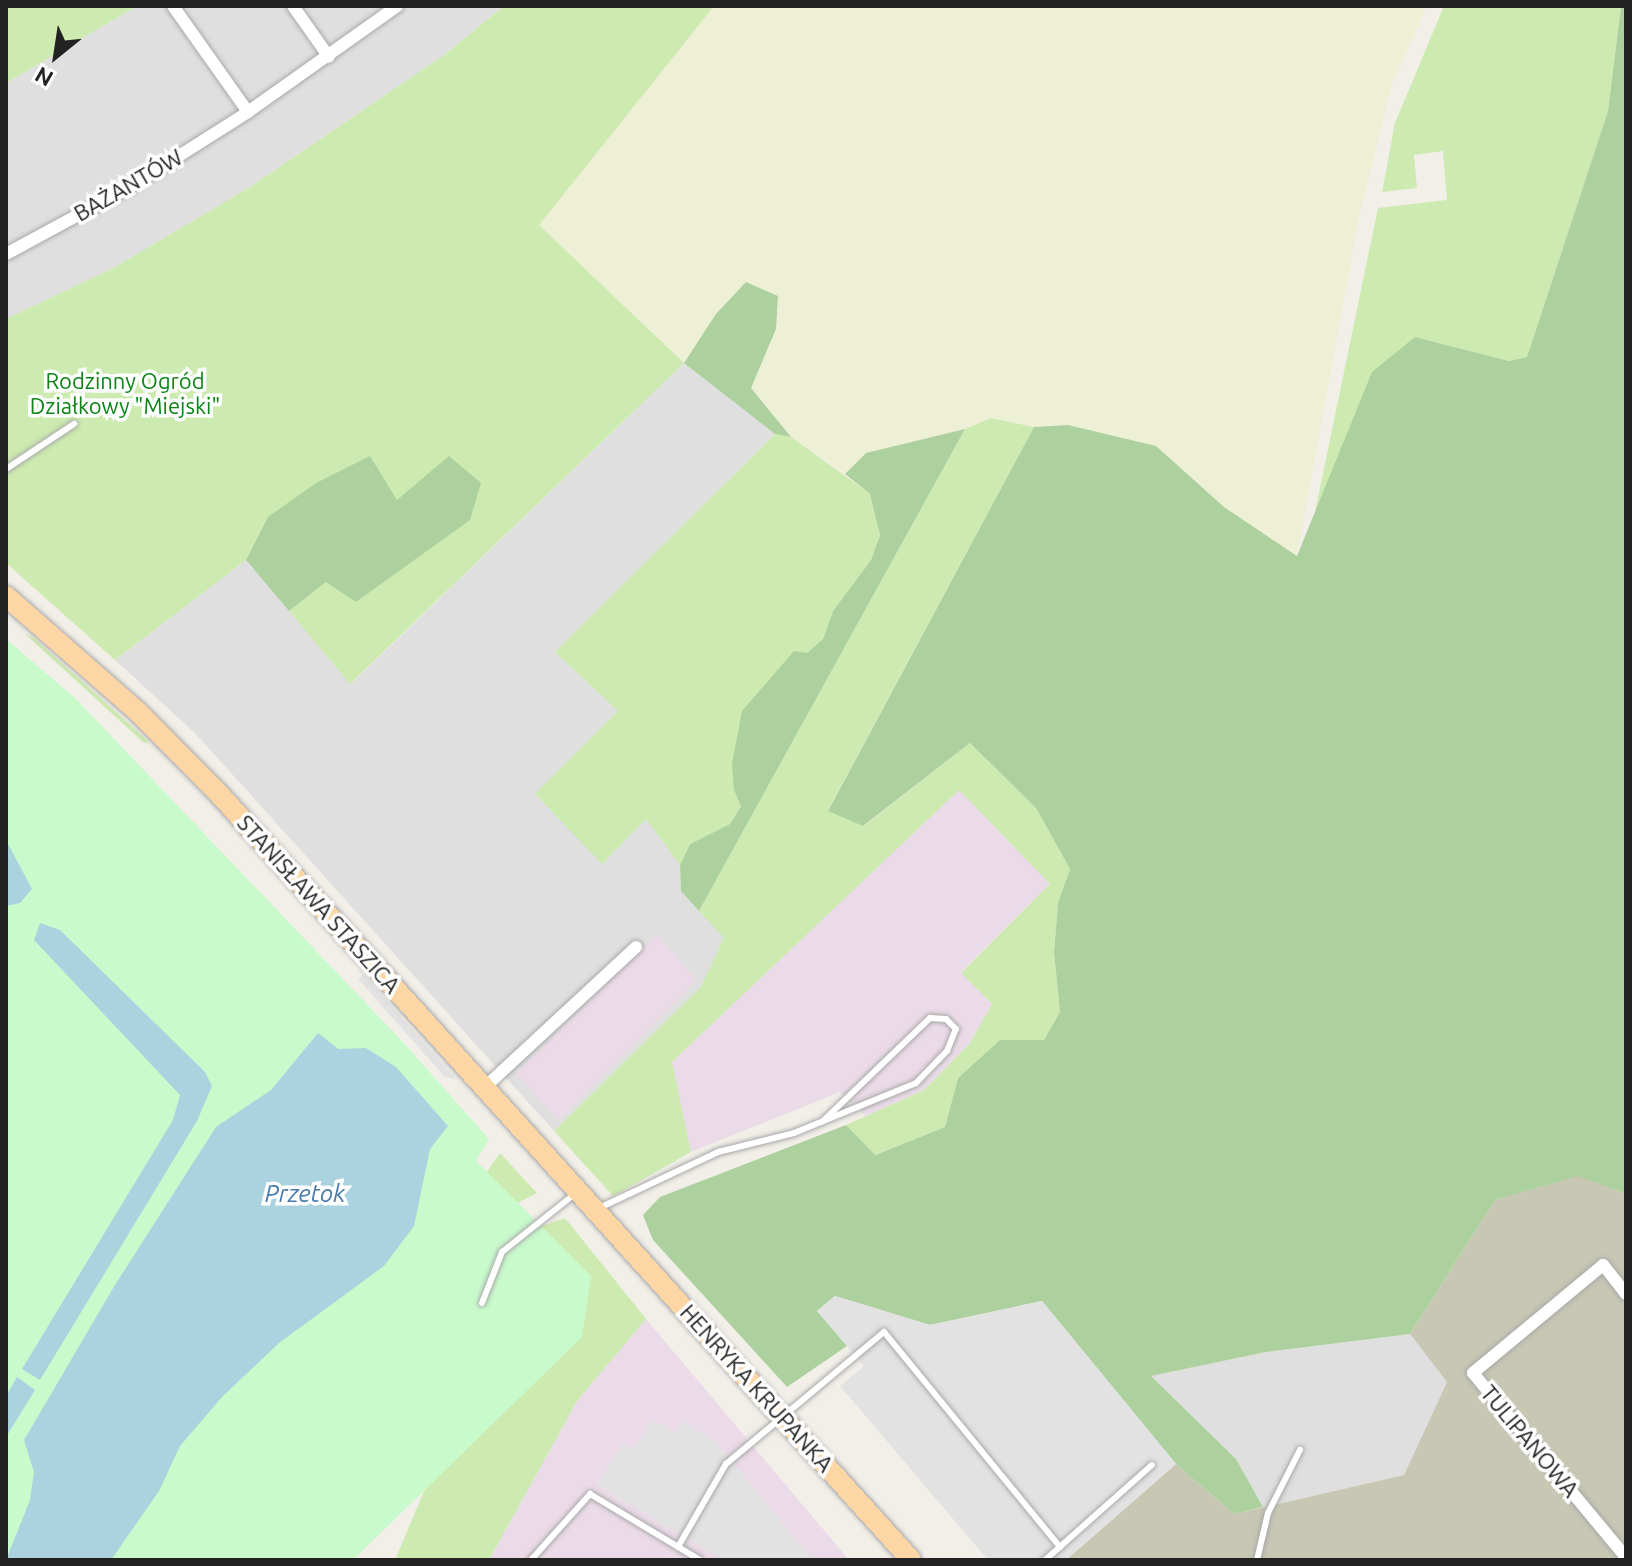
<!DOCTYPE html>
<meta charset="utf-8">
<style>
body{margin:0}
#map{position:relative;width:1632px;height:1566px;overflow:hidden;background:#f2efe9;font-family:Ubuntu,sans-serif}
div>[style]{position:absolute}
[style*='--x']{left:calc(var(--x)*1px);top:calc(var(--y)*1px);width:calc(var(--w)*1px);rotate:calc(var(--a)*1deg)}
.residential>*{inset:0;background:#e0dfdf}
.industrial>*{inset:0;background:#ebdbe8}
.construction>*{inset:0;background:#c7c7b4}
.farmland>*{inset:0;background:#eef0d5}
.grass>*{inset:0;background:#cdebb0}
.forest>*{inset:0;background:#add19e}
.park>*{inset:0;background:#c8facc}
.parking>*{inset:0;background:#e2e2e2}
.water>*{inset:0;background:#aad3df}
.roads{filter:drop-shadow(0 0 2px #a9a9a9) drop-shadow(0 0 2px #a9a9a9)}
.lane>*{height:6px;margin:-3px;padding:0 3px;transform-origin:3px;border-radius:3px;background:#fff}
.street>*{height:12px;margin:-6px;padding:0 6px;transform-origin:6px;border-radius:6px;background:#fff}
.primary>*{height:20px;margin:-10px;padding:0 10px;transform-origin:10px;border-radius:10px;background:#fcd6a4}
span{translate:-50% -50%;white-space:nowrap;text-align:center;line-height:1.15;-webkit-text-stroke:7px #fff;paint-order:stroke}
.street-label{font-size:22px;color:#222}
.park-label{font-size:22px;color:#0c8416}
.water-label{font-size:24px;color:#4a7aab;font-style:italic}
.frame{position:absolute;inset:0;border:8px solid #222;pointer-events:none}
.north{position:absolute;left:16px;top:16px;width:80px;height:80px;-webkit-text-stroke:6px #fff;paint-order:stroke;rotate:210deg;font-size:22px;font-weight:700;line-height:32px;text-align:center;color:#222}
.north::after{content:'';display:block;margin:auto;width:28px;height:36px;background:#222;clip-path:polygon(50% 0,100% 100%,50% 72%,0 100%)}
</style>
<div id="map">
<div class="residential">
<i style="clip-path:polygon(137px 6px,504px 6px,444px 55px,250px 187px,115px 267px,6px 319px,6px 83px)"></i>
<i style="clip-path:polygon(684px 363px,775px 434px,555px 652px,618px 711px,536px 794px,646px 818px,680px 865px,681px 891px,724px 938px,700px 988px,554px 1131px,195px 733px,115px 660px,246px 560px,351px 684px)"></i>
<i style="clip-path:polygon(1410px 1334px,1447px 1382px,1404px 1475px,1263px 1507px,1236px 1459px,1151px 1376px,1266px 1352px)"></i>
</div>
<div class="industrial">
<i style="clip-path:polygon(959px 789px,1050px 884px,961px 972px,992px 1004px,970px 1043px,924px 1090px,866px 1116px,840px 1092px,691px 1152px,671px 1063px)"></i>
<i style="clip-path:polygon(657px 935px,696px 980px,559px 1120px,516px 1073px)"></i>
<i style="clip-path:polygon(646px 1319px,849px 1560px,489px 1560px,577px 1401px)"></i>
</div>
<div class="construction">
<i style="clip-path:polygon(1578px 1175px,1626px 1194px,1626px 1560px,1066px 1560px,1176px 1464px,1234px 1514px,1404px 1475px,1447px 1382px,1410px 1334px,1495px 1200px)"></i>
</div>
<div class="farmland">
<i style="clip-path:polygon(714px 6px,1427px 6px,1391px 87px,1359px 217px,1297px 556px,1224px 507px,1069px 425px,1034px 427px,991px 418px,965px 429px,866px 453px,845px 474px,791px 437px,751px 388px,776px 329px,716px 314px,684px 363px,539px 225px)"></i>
</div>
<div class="grass">
<i style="clip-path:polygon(6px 6px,137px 6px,6px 83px)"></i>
<i style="clip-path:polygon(504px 6px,714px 6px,539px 225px,684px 363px,350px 684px,289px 611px,326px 582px,397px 500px,268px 517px,246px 560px,115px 660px,6px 563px,6px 319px,115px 267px,250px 187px,444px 55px)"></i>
<i style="clip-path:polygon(1444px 6px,1621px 6px,1608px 111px,1527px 357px,1509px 361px,1414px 337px,1315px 512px,1378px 208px,1447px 200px,1443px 151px,1414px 155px,1417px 188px,1382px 192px,1395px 123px)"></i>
<i style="clip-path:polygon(991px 418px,1034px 427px,828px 810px,864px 826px,970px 743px,1036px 808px,1070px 869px,1058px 903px,1054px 952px,1060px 1012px,1044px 1040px,1000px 1040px,958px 1078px,945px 1127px,874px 1155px,846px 1125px,924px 1090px,970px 1043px,992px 1004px,961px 973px,1050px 884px,959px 790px,672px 1062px,691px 1152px,613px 1196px,554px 1131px,700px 988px,724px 938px,699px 911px,965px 429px)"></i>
<i style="clip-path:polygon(775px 434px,791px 437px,870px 494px,880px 534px,871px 560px,833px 611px,823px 639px,807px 653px,734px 790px,741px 805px,730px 824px,690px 844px,680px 865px,646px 819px,602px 864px,535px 794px,618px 711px,555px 652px)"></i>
<i style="clip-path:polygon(24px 633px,34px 638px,149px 742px,144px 743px)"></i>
<i style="clip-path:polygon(500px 1153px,537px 1193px,504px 1210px,536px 1228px,565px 1218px,646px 1319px,577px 1401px,489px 1560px,395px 1560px,435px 1465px,111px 1560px,482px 1179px)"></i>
</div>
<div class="forest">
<i style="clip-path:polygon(1621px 6px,1626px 6px,1626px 1194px,1578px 1176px,1495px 1200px,1410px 1334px,1266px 1352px,1151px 1376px,1236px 1459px,1263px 1507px,1234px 1514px,1176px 1464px,1042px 1301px,930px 1325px,835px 1296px,817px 1311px,847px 1346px,787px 1387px,653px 1240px,643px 1215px,660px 1197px,846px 1125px,875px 1155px,945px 1127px,958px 1078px,1000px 1040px,1044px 1040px,1060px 1012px,1054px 952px,1058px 903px,1070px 869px,1036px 808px,970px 743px,863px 826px,828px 811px,1034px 427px,1068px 425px,1156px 446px,1224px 507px,1297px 556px,1372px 372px,1415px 337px,1509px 361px,1527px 357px,1608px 111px)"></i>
<i style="clip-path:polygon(746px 282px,778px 296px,776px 329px,751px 388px,791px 437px,775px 434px,684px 363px,716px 314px)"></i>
<i style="clip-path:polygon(965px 429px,699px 911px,681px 891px,680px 865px,690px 844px,730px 824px,741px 806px,734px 790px,732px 764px,742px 711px,794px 651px,807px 653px,823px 639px,833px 611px,871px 560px,880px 535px,870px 494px,845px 474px,866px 453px)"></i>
<i style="clip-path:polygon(370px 456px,397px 500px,449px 456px,481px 483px,470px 520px,356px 602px,326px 582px,289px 611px,246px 560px,268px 517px,316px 483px)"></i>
</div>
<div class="park">
<i style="clip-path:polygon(6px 639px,75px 698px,401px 1040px,489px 1139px,476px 1161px,591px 1276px,582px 1337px,353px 1560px,6px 1560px)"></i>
</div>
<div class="parking">
<i style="clip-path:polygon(363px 974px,456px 1079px,445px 1077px,358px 979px)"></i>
<i style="clip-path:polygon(835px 1296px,930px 1325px,1042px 1301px,1176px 1464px,1066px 1560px,988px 1560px,840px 1386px,864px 1366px,817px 1311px)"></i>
<i style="clip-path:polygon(652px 1420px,675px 1433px,683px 1421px,715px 1441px,813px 1560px,723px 1560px,597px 1485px,623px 1443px,634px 1449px)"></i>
</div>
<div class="water">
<i style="clip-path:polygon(6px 840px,32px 889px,20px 903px,6px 906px)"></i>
<i style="clip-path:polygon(40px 923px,60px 930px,205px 1072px,212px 1086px,197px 1121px,40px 1380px,22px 1369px,173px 1120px,180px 1095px,34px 940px)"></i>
<i style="clip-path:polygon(318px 1033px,338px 1049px,366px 1048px,396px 1067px,448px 1126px,430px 1149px,414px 1226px,384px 1266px,279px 1343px,222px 1397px,180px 1446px,159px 1491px,111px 1560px,6px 1560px,30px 1500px,34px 1472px,24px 1440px,115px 1285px,216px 1127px,271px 1090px)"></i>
<i style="clip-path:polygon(17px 1377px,35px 1390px,6px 1437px,6px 1396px)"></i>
</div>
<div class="roads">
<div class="lane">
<i style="--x:6;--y:469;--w:82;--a:-33.5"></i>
<i style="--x:597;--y:1209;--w:134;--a:-25.2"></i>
<i style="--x:718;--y:1152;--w:78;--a:-14"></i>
<i style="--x:794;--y:1133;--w:132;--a:-22.3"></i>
<i style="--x:916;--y:1083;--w:45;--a:-45.9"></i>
<i style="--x:947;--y:1051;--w:24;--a:-68"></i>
<i style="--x:956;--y:1029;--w:14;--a:-135"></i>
<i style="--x:946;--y:1019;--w:16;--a:-176"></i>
<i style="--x:930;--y:1018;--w:149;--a:136.1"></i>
<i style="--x:482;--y:1303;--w:55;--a:-68.6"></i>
<i style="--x:502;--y:1252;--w:95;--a:-38.6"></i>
<i style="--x:678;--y:1547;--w:96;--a:-60"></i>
<i style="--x:726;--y:1464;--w:206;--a:-39.9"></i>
<i style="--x:884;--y:1332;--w:278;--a:50.7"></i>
<i style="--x:531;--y:1560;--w:89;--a:-48.2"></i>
<i style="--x:590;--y:1494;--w:128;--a:31"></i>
<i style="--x:1045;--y:1560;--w:143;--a:-41.6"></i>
<i style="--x:1257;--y:1560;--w:48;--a:-76.8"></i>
<i style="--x:1268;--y:1513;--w:71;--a:-63.1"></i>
</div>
<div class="street">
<i style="--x:173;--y:6;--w:130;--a:54.7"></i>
<i style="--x:293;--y:6;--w:62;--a:54.8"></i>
<i style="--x:6;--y:254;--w:141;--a:-28.4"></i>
<i style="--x:130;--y:187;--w:140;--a:-32.4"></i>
<i style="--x:248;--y:112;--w:183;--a:-35.4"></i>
<i style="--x:485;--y:1087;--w:206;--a:-42.8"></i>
<i style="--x:1626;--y:1294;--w:37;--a:-128"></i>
<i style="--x:1603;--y:1265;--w:169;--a:140.3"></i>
<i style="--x:1473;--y:1373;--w:239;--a:50.3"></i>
</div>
<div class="primary">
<i style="--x:6;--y:596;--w:176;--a:41.3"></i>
<i style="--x:138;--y:712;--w:118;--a:45.3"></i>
<i style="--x:221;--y:796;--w:1029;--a:47.91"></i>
</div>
</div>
<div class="street-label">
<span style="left:128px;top:185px;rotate:-30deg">BAŻANTÓW</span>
<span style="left:319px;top:904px;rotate:48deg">STANISŁAWA STASZICA</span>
<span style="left:757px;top:1388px;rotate:48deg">HENRYKA KRUPANKA</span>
<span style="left:1530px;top:1441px;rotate:50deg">TULIPANOWA</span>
</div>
<div class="park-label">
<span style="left:125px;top:393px">Rodzinny Ogród<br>Działkowy "Miejski"</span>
</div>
<div class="water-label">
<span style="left:305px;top:1194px">Przetok</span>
</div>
<div class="frame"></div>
<div class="north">N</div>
</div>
